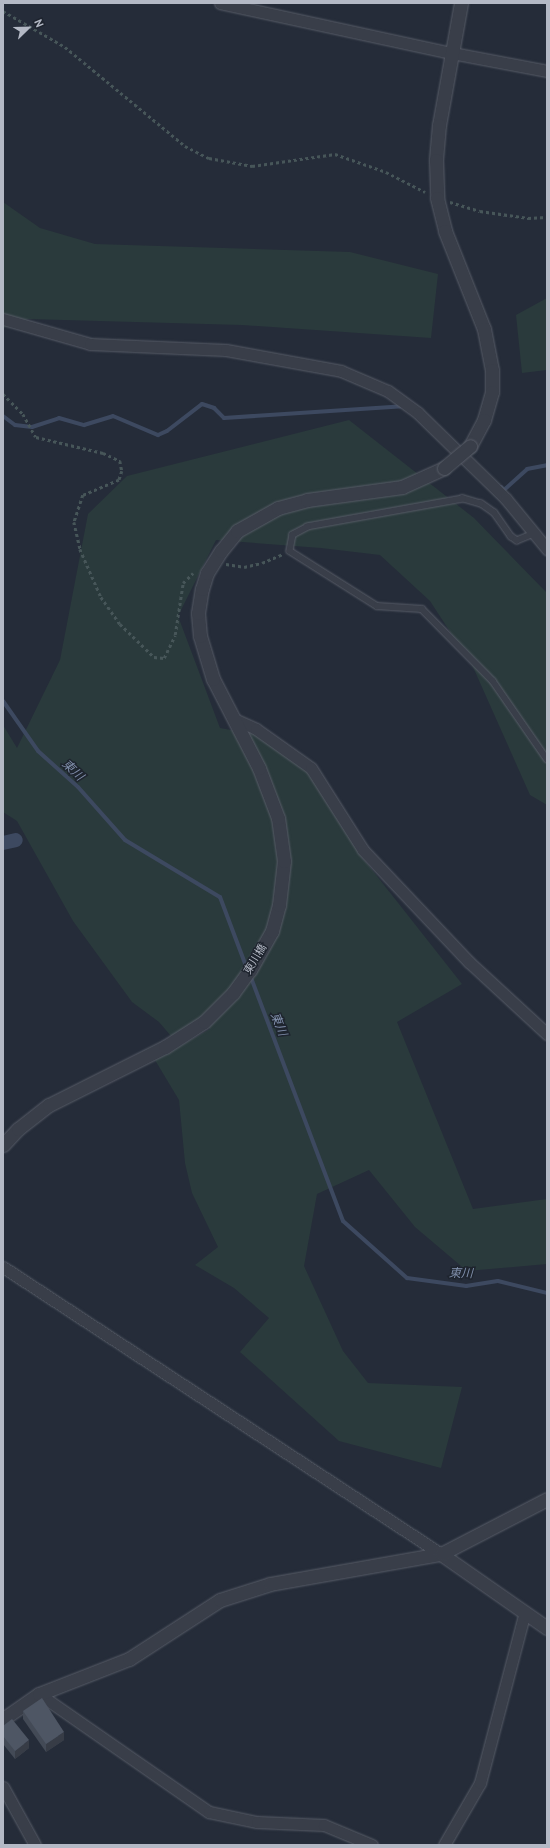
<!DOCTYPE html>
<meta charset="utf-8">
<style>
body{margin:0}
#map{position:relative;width:550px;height:1848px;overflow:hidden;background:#252c39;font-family:"PT Sans","Noto Sans JP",sans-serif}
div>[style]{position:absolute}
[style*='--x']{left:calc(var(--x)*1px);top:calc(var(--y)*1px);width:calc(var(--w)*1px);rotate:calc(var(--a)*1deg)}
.green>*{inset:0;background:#2a3a3c}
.stream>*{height:4px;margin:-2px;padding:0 2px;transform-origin:2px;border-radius:2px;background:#3d4960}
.canal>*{height:14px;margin:-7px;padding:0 7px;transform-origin:7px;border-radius:7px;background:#3d4960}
.path>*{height:2.5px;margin-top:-1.25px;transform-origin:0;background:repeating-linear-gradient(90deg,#475659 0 3px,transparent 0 6px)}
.roads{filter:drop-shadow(0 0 1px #575c67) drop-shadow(0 0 1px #575c67)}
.service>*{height:5.5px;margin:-2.75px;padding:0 2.75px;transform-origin:2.75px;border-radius:2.75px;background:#393e49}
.minor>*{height:11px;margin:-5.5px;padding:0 5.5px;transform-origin:5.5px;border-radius:5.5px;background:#393e49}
.tertiary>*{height:13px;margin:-6.5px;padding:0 6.5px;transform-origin:6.5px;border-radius:6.5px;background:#393e49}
.bridges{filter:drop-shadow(0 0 1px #575c67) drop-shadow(0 0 1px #575c67)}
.tertiary-bridge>*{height:13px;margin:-6.5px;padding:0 6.5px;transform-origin:6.5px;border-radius:6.5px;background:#393e49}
.wall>*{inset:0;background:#434a56}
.shaded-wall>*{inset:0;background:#373c46}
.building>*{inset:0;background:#4e5664}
span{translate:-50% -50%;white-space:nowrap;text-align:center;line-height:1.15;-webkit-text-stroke:3px #1e242e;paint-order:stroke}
.street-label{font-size:11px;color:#b4b9c5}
.water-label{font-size:12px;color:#7f8eaa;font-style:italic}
.frame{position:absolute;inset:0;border:4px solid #b4b9c5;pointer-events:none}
.north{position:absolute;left:8px;top:8px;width:40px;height:40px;-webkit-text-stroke:3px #1e242e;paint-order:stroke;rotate:67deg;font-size:11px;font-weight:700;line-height:16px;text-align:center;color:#b4b9c5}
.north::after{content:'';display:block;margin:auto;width:14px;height:18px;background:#b4b9c5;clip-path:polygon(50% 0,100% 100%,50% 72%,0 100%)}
</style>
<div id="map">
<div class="green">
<i style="clip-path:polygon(3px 202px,40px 228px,95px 244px,350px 252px,438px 274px,431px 338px,242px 325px,28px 319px,3px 328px)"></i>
<i style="clip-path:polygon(547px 298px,547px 370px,522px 373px,516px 315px)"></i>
<i style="clip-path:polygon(349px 420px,474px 518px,547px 593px,547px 805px,530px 795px,473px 667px,430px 601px,380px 555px,321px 548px,216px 540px,178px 616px,220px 728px,264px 736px,308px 769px,358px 852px,462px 984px,397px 1022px,473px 1209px,547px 1199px,547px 1264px,467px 1271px,415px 1227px,369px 1170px,317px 1194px,304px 1266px,343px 1351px,368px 1383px,462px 1387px,441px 1468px,339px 1441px,240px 1352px,269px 1318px,234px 1288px,195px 1265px,218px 1247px,192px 1193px,185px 1163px,179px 1100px,155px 1060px,210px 1029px,205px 1023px,171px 1036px,159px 1022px,132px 1002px,73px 921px,17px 821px,3px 812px,3px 725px,17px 748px,60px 660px,88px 514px,127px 476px)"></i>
</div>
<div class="stream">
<i style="--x:3;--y:416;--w:15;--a:37"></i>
<i style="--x:15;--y:425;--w:17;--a:7"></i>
<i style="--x:32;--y:427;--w:28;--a:-18"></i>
<i style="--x:59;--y:418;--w:26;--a:16"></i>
<i style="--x:84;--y:425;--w:30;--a:-17"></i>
<i style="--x:113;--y:416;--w:49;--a:22.9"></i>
<i style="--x:158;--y:435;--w:10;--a:-24"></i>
<i style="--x:167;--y:431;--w:44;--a:-37.6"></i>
<i style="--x:202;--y:404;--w:13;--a:18"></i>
<i style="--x:214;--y:408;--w:14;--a:45"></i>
<i style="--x:224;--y:418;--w:179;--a:-3.8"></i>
<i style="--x:501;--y:487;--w:4;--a:45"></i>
<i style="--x:504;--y:490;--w:31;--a:-42"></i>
<i style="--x:527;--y:469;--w:20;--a:-11"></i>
<i style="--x:3;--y:701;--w:61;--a:55"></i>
<i style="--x:38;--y:751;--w:54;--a:42"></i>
<i style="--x:78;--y:787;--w:71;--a:48.4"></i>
<i style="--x:125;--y:840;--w:111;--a:31"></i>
<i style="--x:220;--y:897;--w:77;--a:69.4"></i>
<i style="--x:250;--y:975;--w:263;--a:69.3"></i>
<i style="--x:343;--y:1221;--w:86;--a:41.7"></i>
<i style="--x:407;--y:1278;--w:60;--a:7.7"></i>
<i style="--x:466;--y:1286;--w:32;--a:-9"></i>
<i style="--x:498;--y:1281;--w:50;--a:13.8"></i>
</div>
<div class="canal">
<i style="--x:3;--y:843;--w:13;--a:-13"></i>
</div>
<div class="path">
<i style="--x:3;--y:11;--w:72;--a:30.1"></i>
<i style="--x:65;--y:47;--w:156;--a:39.5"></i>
<i style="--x:185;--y:146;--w:27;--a:27"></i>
<i style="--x:209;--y:158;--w:44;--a:10.5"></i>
<i style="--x:252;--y:166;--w:84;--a:-8.2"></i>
<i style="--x:335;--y:154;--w:54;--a:19.4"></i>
<i style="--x:386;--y:172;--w:44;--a:27.1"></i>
<i style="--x:450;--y:202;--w:31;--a:17"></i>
<i style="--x:480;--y:211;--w:49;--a:8.3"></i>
<i style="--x:528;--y:218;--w:19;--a:-3"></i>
<i style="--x:3;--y:394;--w:28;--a:45"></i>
<i style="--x:23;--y:414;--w:26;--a:61"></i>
<i style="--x:36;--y:437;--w:69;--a:13.4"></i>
<i style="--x:103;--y:453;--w:19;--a:25"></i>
<i style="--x:120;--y:461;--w:10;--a:79"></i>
<i style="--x:122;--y:471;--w:9;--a:108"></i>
<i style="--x:119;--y:480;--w:39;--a:157"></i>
<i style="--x:83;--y:495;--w:28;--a:108"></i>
<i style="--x:74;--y:522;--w:28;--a:77"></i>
<i style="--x:80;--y:549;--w:52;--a:66.4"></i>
<i style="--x:101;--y:597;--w:33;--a:55"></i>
<i style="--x:120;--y:624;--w:47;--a:44.1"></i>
<i style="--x:154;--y:657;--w:10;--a:6"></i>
<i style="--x:164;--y:658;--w:25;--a:-64"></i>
<i style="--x:175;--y:635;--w:53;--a:-81.3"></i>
<i style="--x:183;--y:583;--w:14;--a:-45"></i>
<i style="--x:226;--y:564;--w:18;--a:9"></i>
<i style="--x:244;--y:567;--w:18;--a:-13"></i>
<i style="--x:262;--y:563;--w:23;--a:-23"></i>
</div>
<div class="roads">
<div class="service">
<i style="--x:534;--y:534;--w:18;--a:158"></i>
<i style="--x:517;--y:541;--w:7;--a:-146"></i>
<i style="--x:511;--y:537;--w:29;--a:-125"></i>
<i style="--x:494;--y:513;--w:16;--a:-145"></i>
<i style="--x:481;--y:504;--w:19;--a:-164"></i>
<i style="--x:463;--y:499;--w:158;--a:169.8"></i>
<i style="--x:308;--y:527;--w:17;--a:152"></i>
<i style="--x:293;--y:535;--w:16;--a:101"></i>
<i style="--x:290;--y:551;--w:103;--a:32.3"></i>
<i style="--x:377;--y:606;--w:45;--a:3.8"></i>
<i style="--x:422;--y:609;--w:101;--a:45.4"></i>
<i style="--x:493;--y:681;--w:95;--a:55.3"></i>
</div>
<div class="minor">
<i style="--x:220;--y:3;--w:237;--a:12.2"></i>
<i style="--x:452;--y:53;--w:97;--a:10.7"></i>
<i style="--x:3;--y:319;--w:91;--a:16"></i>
<i style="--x:90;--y:344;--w:136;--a:2.5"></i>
<i style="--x:226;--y:350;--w:117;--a:10.3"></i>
<i style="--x:341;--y:371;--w:51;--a:23.1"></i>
<i style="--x:388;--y:391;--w:37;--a:36"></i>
<i style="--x:418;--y:413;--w:123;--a:44.3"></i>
<i style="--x:506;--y:499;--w:65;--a:50.6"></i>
<i style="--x:234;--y:719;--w:24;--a:24"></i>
<i style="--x:256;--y:729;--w:67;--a:35.3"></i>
<i style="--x:311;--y:768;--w:97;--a:57.6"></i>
<i style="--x:363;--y:850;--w:154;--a:46.6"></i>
<i style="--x:469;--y:962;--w:106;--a:42.7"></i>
<i style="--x:3;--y:1267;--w:524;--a:33.23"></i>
<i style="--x:39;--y:1694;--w:207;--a:34.8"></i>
<i style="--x:209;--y:1812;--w:49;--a:11.8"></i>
<i style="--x:257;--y:1822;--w:67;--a:2.6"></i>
<i style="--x:324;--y:1825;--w:52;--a:22.6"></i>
<i style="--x:3;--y:1787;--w:66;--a:61.1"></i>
<i style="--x:444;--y:1845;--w:72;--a:-59.9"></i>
<i style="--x:480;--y:1783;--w:177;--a:-75.3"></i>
</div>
<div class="tertiary">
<i style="--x:461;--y:3;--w:124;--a:100.2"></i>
<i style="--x:439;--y:125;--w:35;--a:95"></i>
<i style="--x:436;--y:160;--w:38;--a:88"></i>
<i style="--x:437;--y:198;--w:34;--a:76"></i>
<i style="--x:445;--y:231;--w:105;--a:68.3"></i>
<i style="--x:484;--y:329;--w:42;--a:79"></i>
<i style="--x:492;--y:370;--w:22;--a:90"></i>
<i style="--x:492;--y:392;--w:29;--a:106"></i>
<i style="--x:484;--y:420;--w:30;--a:118"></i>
<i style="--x:3;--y:1145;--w:22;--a:-47"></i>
<i style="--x:18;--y:1129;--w:39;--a:-38"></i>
<i style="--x:49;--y:1105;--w:130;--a:-26.6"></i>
<i style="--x:165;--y:1047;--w:46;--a:-32.7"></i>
<i style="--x:204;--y:1022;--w:41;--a:-45"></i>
<i style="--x:233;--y:993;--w:29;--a:-54"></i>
<i style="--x:250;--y:970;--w:45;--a:-60.6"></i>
<i style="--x:272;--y:931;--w:27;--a:-75"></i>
<i style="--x:279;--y:905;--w:44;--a:-83.5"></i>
<i style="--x:284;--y:861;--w:43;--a:-97.9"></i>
<i style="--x:278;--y:818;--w:53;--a:-110.8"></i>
<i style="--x:259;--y:768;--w:100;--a:-117.3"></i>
<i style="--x:213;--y:679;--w:45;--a:-106.8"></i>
<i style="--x:200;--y:636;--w:23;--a:-95"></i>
<i style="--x:198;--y:613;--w:24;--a:-81"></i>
<i style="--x:202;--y:589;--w:17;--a:-73"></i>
<i style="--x:207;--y:573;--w:26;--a:-58"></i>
<i style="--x:221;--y:551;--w:26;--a:-51"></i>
<i style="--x:237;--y:531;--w:47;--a:-29.3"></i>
<i style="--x:278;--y:508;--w:30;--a:-15"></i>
<i style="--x:307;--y:500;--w:96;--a:-7.8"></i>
<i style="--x:402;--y:487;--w:46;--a:-24.3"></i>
<i style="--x:441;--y:1554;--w:129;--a:34.9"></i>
<i style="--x:3;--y:1719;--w:44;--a:-34.8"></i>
<i style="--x:39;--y:1694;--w:97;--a:-21.3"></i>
<i style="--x:129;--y:1659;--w:108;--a:-33"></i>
<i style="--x:220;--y:1600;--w:52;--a:-17.7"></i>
<i style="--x:270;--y:1584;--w:174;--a:-10"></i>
<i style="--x:441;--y:1554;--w:119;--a:-27.4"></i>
</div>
</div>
<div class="bridges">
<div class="tertiary-bridge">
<i style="--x:444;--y:468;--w:34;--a:-40"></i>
</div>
</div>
<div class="wall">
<i style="clip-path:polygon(23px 1711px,64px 1740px,46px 1752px,23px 1719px)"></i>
<i style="clip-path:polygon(3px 1726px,29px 1748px,15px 1759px,3px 1744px)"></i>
</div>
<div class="shaded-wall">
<i style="clip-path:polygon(64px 1732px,64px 1740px,46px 1752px,46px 1744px)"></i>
<i style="clip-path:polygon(29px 1740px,29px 1748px,15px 1759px,15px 1751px)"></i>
</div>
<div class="building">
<i style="clip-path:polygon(42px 1698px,64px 1732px,46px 1744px,23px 1711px)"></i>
<i style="clip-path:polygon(12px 1719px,29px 1740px,15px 1751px,3px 1736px,3px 1726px)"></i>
</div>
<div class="street-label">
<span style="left:255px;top:959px;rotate:-59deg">東川橋</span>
</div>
<div class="water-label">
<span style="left:73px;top:770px;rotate:43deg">東川</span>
<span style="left:279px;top:1024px;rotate:69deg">東川</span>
<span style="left:461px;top:1273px;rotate:2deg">東川</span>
</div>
<div class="frame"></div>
<div class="north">N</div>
</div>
